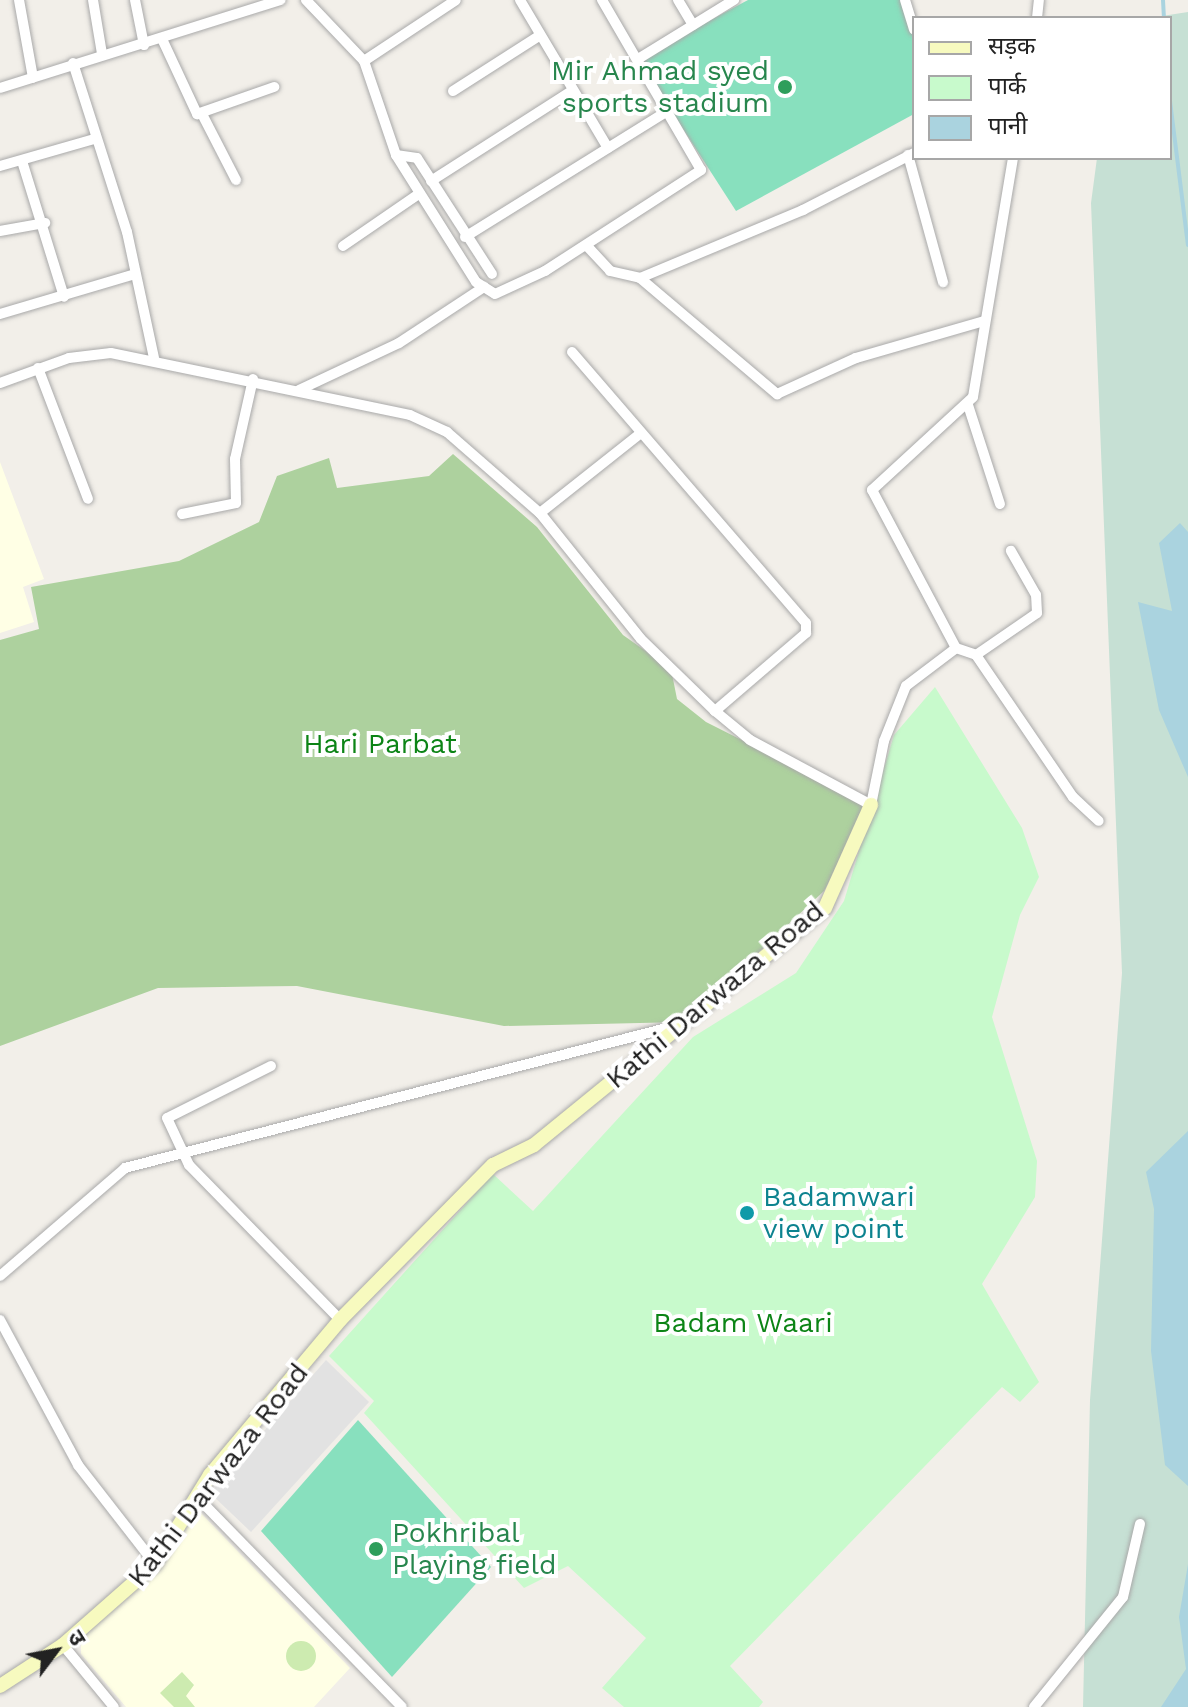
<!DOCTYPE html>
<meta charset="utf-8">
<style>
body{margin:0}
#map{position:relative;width:1188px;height:1707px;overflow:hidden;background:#f2efe9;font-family:"Work Sans","Noto Sans Devanagari",sans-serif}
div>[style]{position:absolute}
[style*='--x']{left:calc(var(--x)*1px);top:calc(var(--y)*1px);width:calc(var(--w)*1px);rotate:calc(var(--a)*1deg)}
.education>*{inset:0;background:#ffffe5}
.grass>*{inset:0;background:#cdebb0}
.round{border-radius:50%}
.forest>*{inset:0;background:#add19e}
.wetland>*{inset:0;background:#c6e0d4}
.park>*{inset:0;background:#c8facc}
.pitch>*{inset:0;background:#88e0be}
.parking>*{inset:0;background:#e2e2e2}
.water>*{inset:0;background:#aad3df}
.stream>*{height:4px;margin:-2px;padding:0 2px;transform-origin:2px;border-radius:2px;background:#aad3df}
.roads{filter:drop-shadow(0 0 2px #a9a9a9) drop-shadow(0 0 2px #a9a9a9)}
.street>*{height:10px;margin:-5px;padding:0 5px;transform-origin:5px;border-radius:5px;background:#fff}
.secondary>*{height:14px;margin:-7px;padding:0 7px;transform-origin:7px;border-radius:7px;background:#f7fabf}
.dots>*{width:22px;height:22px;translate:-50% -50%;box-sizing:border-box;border:4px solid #fff;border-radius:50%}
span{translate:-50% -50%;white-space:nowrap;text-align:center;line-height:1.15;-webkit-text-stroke:8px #fff;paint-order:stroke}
.leisure-label{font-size:28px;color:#27864d}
.right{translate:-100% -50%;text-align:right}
.left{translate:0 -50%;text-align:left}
.park-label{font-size:28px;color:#0c8416}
.street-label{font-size:28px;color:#222}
.culture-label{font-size:28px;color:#0d838f}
.legend{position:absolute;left:912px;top:16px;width:260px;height:144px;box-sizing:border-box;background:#fff;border:2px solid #a7a7a7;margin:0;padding:10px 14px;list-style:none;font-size:24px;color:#222}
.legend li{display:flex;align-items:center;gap:16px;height:40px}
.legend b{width:40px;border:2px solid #a7a7a7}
.north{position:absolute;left:16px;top:1611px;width:80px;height:80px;-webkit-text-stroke:6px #fff;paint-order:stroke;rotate:58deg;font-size:22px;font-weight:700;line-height:32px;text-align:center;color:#222}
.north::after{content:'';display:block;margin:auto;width:28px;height:36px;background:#222;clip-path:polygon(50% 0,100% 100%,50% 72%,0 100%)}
</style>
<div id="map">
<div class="education">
<i style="clip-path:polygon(0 462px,44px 579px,23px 587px,34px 622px,0 633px)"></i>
<i style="clip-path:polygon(199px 1511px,350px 1668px,314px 1707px,126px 1707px,81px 1654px,81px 1635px,153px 1575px)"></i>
</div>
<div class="grass">
<i class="round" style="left:286px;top:1641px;width:30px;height:30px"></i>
<i style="clip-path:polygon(182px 1672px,194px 1685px,186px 1696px,195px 1707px,174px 1707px,160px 1693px)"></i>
</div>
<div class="forest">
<i style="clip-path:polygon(453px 454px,537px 527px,623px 635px,671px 669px,677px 699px,706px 722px,871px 805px,824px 891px,684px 1022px,504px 1026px,297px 986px,158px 988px,0 1046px,0 640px,39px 629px,31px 587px,179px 561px,259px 522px,277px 476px,329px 458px,337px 488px,429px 476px)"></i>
</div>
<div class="wetland">
<i style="clip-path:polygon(1188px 12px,1188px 1707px,1083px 1707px,1090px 1400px,1122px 973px,1091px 203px,1097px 158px,1170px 158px,1170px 18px,1149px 18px)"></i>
</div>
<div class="park">
<i style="clip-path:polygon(935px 687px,1022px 828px,1039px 877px,1020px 915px,992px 1017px,1037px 1161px,1035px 1197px,982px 1284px,1039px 1382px,1020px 1402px,1002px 1387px,730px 1666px,763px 1702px,759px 1707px,624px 1707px,602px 1688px,646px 1638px,568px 1566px,524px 1588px,364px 1413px,374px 1401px,329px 1356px,493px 1174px,533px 1211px,693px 1037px,796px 973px,844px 901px,894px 735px)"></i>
</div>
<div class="pitch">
<i style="clip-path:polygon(748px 0,900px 0,914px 32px,914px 114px,736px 211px,638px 59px)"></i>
<i style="clip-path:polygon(358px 1420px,491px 1567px,392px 1677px,261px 1531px)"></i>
</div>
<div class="parking">
<i style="clip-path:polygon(326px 1360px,369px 1402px,251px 1532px,210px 1493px)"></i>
</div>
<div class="water">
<i style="clip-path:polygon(1180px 523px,1188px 532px,1188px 777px,1159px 710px,1138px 602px,1172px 611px,1159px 543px)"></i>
<i style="clip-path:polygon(1188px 1131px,1188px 1486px,1165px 1465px,1151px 1351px,1154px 1209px,1146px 1172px)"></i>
<i style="clip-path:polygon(1188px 1564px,1188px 1707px,1161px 1707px,1186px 1669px,1179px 1617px)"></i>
</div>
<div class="stream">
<i style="--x:1163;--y:0;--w:18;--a:87"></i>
<i style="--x:1170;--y:101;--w:145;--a:82.9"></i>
</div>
<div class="roads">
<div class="street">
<i style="--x:19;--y:0;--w:79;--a:79.8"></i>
<i style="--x:93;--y:0;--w:55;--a:80.5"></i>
<i style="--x:135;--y:0;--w:46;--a:78.7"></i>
<i style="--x:306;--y:0;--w:84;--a:46.4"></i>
<i style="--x:364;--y:61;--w:99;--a:71.2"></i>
<i style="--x:396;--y:155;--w:150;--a:57.8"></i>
<i style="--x:476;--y:282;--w:22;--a:32"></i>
<i style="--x:495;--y:294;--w:55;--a:-24.7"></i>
<i style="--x:545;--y:271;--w:186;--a:-32.9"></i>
<i style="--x:701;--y:170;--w:197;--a:-120.2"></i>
<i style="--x:520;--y:0;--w:172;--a:59.3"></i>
<i style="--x:678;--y:0;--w:29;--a:59"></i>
<i style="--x:905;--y:0;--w:31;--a:73"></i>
<i style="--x:1037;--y:18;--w:18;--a:-84"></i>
<i style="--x:163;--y:41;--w:81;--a:65"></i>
<i style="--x:197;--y:114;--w:82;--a:-19.3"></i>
<i style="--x:638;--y:59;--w:113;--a:-31.6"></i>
<i style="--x:364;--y:61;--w:110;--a:-33.5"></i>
<i style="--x:73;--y:63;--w:177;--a:72.3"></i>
<i style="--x:127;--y:232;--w:129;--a:77.9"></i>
<i style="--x:0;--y:88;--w:294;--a:-17.4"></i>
<i style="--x:453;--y:91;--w:102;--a:-32.6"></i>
<i style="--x:203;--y:116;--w:72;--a:62.7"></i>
<i style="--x:396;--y:155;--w:21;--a:8"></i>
<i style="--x:417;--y:158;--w:138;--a:57.1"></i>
<i style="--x:908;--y:155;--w:132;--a:74.6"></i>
<i style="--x:22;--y:161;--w:142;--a:72.8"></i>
<i style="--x:0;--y:166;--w:98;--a:-16"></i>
<i style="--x:431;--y:181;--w:167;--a:-32.6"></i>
<i style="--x:0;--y:231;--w:46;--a:-10.1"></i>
<i style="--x:465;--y:237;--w:240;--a:-31.9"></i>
<i style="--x:343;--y:246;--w:93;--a:-34.5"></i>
<i style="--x:587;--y:246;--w:34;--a:47"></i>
<i style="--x:610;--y:271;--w:31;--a:13"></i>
<i style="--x:640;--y:278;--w:177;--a:-22.6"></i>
<i style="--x:803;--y:210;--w:125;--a:-27.2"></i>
<i style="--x:640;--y:278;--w:180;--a:40.3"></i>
<i style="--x:777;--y:394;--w:87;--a:-24.5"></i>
<i style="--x:856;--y:358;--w:133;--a:-16.1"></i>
<i style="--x:0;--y:314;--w:141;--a:-16.5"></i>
<i style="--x:572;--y:352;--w:358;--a:49.2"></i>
<i style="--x:806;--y:623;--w:10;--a:90"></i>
<i style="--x:806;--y:633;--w:120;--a:139.4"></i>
<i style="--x:38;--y:368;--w:140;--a:69.1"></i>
<i style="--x:0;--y:383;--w:73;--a:-19.9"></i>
<i style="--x:69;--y:358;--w:42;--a:-6.8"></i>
<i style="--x:111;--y:353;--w:305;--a:11.7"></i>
<i style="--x:410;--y:415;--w:41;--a:24.7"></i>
<i style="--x:447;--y:432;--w:123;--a:41.1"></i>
<i style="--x:540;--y:513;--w:161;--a:51.3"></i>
<i style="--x:641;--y:639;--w:103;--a:44.2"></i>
<i style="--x:715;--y:711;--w:45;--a:39.6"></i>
<i style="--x:750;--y:740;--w:137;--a:28.2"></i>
<i style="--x:871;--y:805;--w:65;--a:-78.5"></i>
<i style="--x:884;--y:741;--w:59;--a:-68.2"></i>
<i style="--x:906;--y:686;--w:63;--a:-37.2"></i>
<i style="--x:956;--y:648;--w:179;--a:-118"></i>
<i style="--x:872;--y:490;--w:137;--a:-42.6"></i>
<i style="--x:973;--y:397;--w:242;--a:-80.5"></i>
<i style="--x:299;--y:390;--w:110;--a:-25.2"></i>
<i style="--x:399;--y:343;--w:102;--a:-33.4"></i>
<i style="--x:968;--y:405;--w:104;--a:72.1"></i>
<i style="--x:540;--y:513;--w:129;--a:-38.4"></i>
<i style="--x:182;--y:514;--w:55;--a:-11.5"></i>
<i style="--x:236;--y:503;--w:44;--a:-91.3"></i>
<i style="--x:235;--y:459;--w:82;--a:-77.3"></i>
<i style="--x:956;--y:648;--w:21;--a:19"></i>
<i style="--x:976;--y:655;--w:172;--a:55.7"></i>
<i style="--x:1073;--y:797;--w:35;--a:43"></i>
<i style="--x:976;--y:655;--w:74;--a:-34.5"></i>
<i style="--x:1037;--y:613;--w:18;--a:-93"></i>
<i style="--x:1036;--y:595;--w:51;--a:-119.6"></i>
<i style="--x:271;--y:1066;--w:116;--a:153.4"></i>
<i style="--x:167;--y:1118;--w:52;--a:64.9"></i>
<i style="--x:189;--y:1165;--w:216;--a:45.7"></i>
<i style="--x:0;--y:1276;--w:165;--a:-40.8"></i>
<i style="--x:125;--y:1168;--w:556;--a:-14.49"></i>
<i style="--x:0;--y:1320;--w:165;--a:61.7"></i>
<i style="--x:78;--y:1465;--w:125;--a:52.1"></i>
<i style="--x:197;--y:1497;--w:293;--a:45.7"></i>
<i style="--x:63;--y:1645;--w:80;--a:50.6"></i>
<i style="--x:1034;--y:1707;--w:141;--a:-51"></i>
<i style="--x:1123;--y:1597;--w:75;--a:-76.9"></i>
</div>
<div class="secondary">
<i style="--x:0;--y:1686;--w:75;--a:-33.1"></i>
<i style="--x:63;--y:1645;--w:123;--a:-41.4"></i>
<i style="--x:155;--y:1564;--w:105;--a:-58.3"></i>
<i style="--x:210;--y:1475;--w:202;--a:-50"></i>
<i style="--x:340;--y:1320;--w:218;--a:-45.4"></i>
<i style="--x:493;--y:1165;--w:46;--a:-26"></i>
<i style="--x:534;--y:1145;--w:375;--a:-39.2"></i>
<i style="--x:825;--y:908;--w:113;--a:-65.9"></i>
</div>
</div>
<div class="dots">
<i style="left:785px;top:87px;background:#2e9e5b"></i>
<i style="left:747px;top:1213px;background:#0f9aa8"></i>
<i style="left:376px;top:1549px;background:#2e9e5b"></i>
</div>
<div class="leisure-label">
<span class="right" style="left:769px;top:87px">Mir Ahmad syed<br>sports stadium</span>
<span class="left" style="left:392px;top:1549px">Pokhribal<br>Playing field</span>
</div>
<div class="park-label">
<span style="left:380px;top:744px">Hari Parbat</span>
<span style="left:743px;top:1323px">Badam Waari</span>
</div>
<div class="street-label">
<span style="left:715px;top:995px;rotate:-40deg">Kathi Darwaza Road</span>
<span style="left:218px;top:1475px;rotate:-52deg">Kathi Darwaza Road</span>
</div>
<div class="culture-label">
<span class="left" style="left:763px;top:1213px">Badamwari<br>view point</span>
</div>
<ul class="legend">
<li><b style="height:10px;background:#f7fabf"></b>सड़क</li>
<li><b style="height:22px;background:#c8facc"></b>पार्क</li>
<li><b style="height:22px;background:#aad3df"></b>पानी</li>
</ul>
<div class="north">उ</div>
</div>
